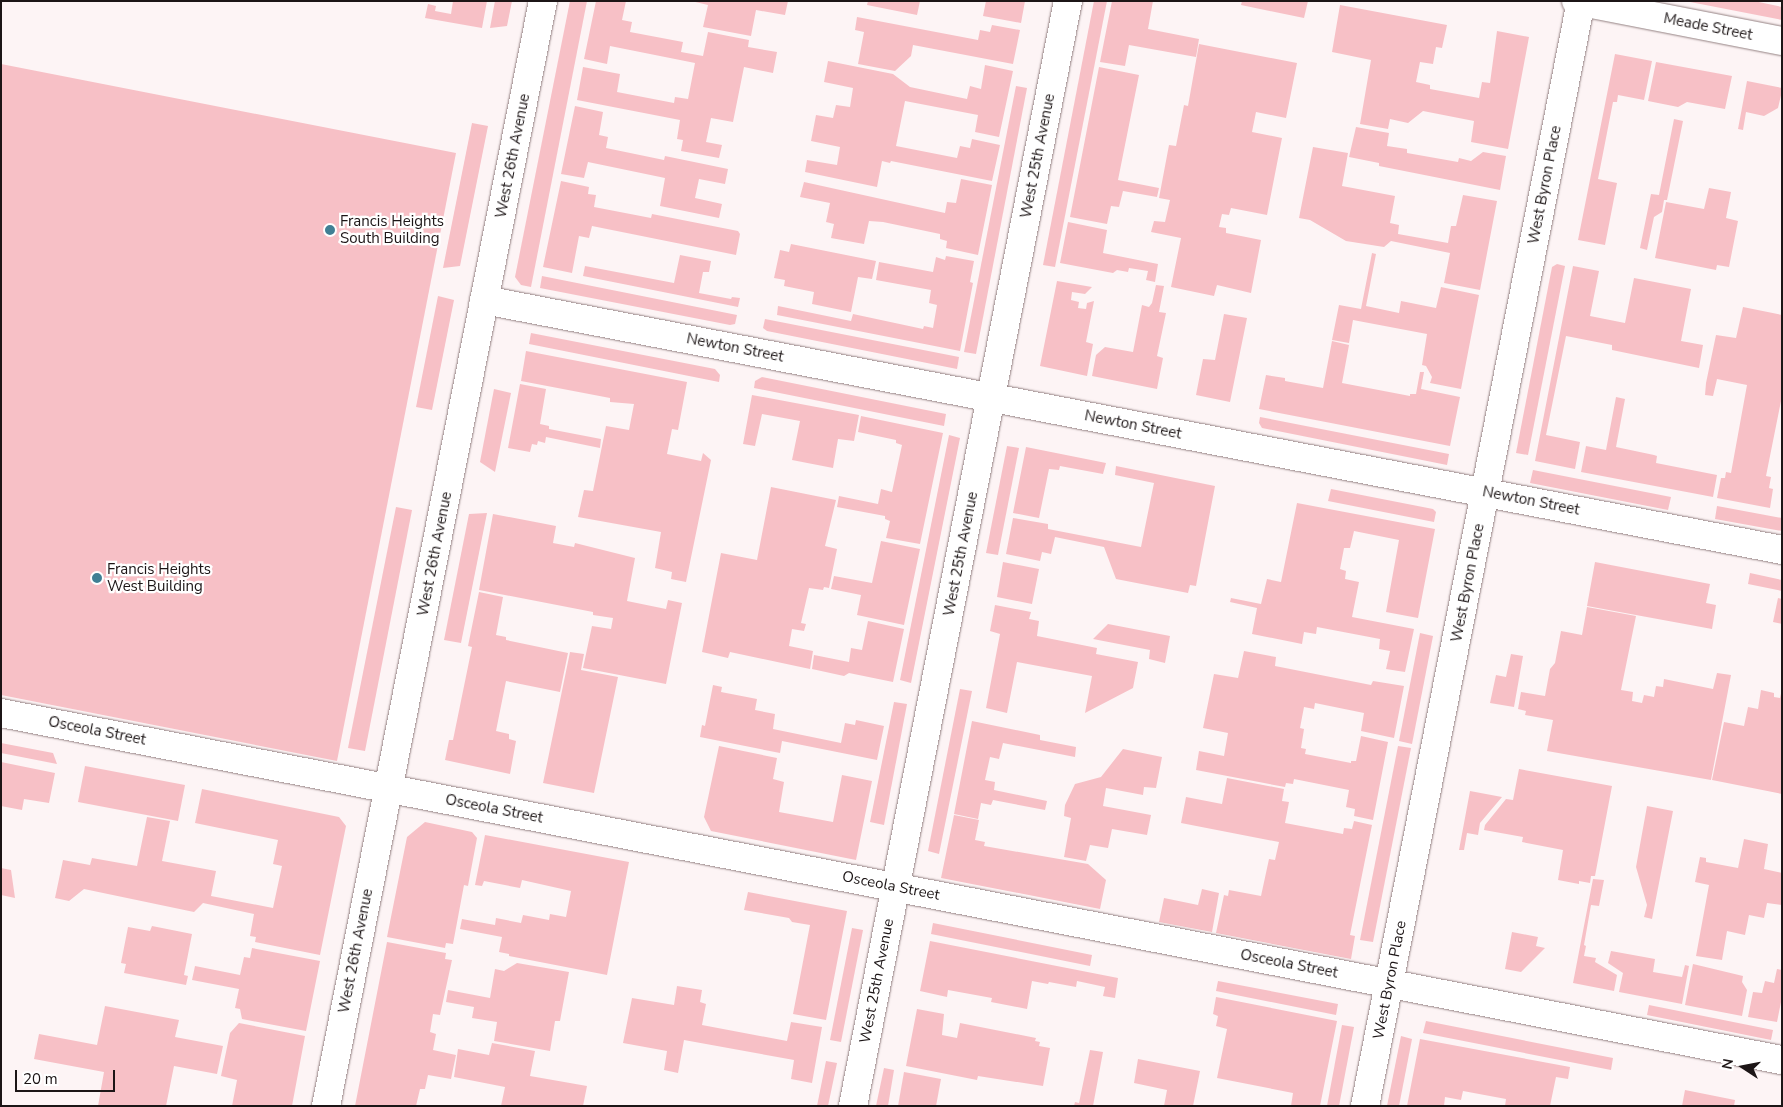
<!DOCTYPE html>
<style>
body{margin:0}
#map{position:relative;width:1783px;height:1107px;overflow:hidden;background:#fdf4f5;font-family:"Nunito Sans",sans-serif}
div>[style]{position:absolute}
[style*='--x']{left:calc(var(--x)*1px);top:calc(var(--y)*1px);width:calc(var(--w)*1px);rotate:calc(var(--a)*1deg)}
.green>*{inset:0;background:#f7c0c6}
.roads{filter:drop-shadow(0 0 1px #938182) drop-shadow(0 0 1px #938182)}
.street>*{height:28px;margin:-14px;padding:0 14px;transform-origin:14px;border-radius:14px;background:#fff}
.secondary>*{height:28px;margin:-14px;padding:0 14px;transform-origin:14px;border-radius:14px;background:#fff}
.dots>*{width:14px;height:14px;translate:-50% -50%;box-sizing:border-box;border:2px solid #fff;border-radius:50%}
span{translate:-50% -50%;white-space:nowrap;text-align:center;line-height:1.15;-webkit-text-stroke:4.5px #fff;paint-order:stroke}
.street-label{font-size:15px;color:#1c1516}
.poi-label{font-size:15px;color:#1c1516}
.left{translate:0 -50%;text-align:left}
.frame{position:absolute;inset:0;border:2px solid #1c1516;pointer-events:none}
.north{position:absolute;left:1718px;top:1042px;width:50px;height:50px;-webkit-text-stroke:4px #fff;paint-order:stroke;rotate:281deg;font-size:14px;font-weight:700;line-height:20px;text-align:center;color:#1c1516}
.north::after{content:'';display:block;margin:auto;width:18px;height:22px;background:#1c1516;clip-path:polygon(50% 0,100% 100%,50% 72%,0 100%)}
.scale{position:absolute;left:15px;top:1070px;width:100px;height:22px;box-sizing:border-box;border:2px solid #1c1516;border-top:0;padding-left:6px;font-size:15px;line-height:18px;white-space:nowrap;color:#1c1516;-webkit-text-stroke:4px #fff;paint-order:stroke}
</style>
<div id="map">
<div class="green">
<i style="clip-path:polygon(453px 1px,487px 1px,482px 28px,425px 18px,428px 4px,436px 6px,435px 11px,451px 14px)"></i>
<i style="clip-path:polygon(495px 1px,512px 1px,507px 26px,490px 28px)"></i>
<i style="clip-path:polygon(570px 1px,587px 1px,531px 287px,521px 285px,515px 277px)"></i>
<i style="clip-path:polygon(596px 1px,626px 1px,622px 20px,632px 22px,630px 32px,683px 42px,681px 52px,703px 56px,708px 32px,749px 40px,748px 47px,777px 52px,773px 73px,744px 67px,733px 122px,711px 118px,706px 142px,722px 145px,719px 158px,681px 151px,683px 140px,677px 139px,680px 120px,577px 100px,583px 67px,620px 74px,617px 92px,674px 103px,675px 97px,688px 99px,695px 63px,610px 46px,607px 64px,584px 59px)"></i>
<i style="clip-path:polygon(691px 1px,788px 1px,785px 15px,756px 10px,751px 36px,703px 27px,708px 5px)"></i>
<i style="clip-path:polygon(868px 1px,920px 1px,917px 15px,867px 5px)"></i>
<i style="clip-path:polygon(986px 1px,1025px 1px,1021px 23px,983px 16px)"></i>
<i style="clip-path:polygon(1094px 1px,1107px 1px,1055px 267px,1043px 265px)"></i>
<i style="clip-path:polygon(1112px 1px,1153px 1px,1148px 29px,1199px 39px,1196px 57px,1129px 45px,1125px 66px,1100px 62px)"></i>
<i style="clip-path:polygon(1242px 1px,1308px 1px,1304px 18px,1241px 5px)"></i>
<i style="clip-path:polygon(1685px 1px,1754px 1px,1782px 7px,1782px 20px)"></i>
<i style="clip-path:polygon(1340px 5px,1447px 25px,1442px 48px,1436px 47px,1433px 64px,1420px 62px,1416px 82px,1430px 85px,1430px 89px,1479px 98px,1482px 82px,1490px 83px,1497px 31px,1529px 37px,1508px 149px,1471px 142px,1474px 121px,1423px 111px,1408px 123px,1390px 119px,1388px 129px,1360px 124px,1371px 60px,1332px 52px)"></i>
<i style="clip-path:polygon(857px 17px,978px 40px,980px 30px,990px 32px,992px 25px,1020px 30px,1013px 64px,913px 45px,911px 56px,895px 71px,858px 64px,864px 32px,855px 30px)"></i>
<i style="clip-path:polygon(1199px 44px,1297px 63px,1286px 118px,1256px 112px,1252px 132px,1282px 138px,1267px 215px,1231px 208px,1229px 215px,1222px 214px,1219px 227px,1226px 228px,1226px 233px,1261px 240px,1251px 293px,1217px 285px,1214px 296px,1171px 287px,1181px 238px,1151px 232px,1154px 221px,1165px 222px,1170px 200px,1159px 198px,1169px 145px,1176px 146px,1184px 105px,1188px 106px)"></i>
<i style="clip-path:polygon(1615px 54px,1652px 61px,1644px 100px,1618px 95px,1617px 102px,1613px 102px,1598px 179px,1617px 183px,1605px 245px,1578px 240px)"></i>
<i style="clip-path:polygon(828px 61px,893px 74px,910px 87px,967px 99px,970px 86px,981px 89px,985px 65px,1013px 71px,999px 137px,975px 132px,978px 115px,905px 101px,896px 146px,957px 158px,960px 146px,970px 148px,972px 139px,1000px 145px,992px 181px,891px 161px,890px 163px,882px 161px,877px 187px,805px 172px,807px 160px,837px 165px,840px 147px,811px 141px,816px 115px,833px 118px,836px 105px,850px 107px,853px 88px,824px 82px)"></i>
<i style="clip-path:polygon(1656px 62px,1732px 76px,1725px 109px,1687px 102px,1678px 107px,1648px 101px)"></i>
<i style="clip-path:polygon(1px 64px,456px 153px,337px 761px,1px 695px)"></i>
<i style="clip-path:polygon(1099px 67px,1139px 75px,1118px 180px,1159px 188px,1157px 197px,1123px 191px,1119px 207px,1111px 206px,1107px 224px,1070px 217px)"></i>
<i style="clip-path:polygon(1747px 81px,1782px 88px,1782px 91px,1778px 108px,1764px 116px,1746px 112px,1743px 130px,1738px 129px)"></i>
<i style="clip-path:polygon(1016px 86px,1027px 88px,976px 354px,964px 352px)"></i>
<i style="clip-path:polygon(575px 106px,603px 112px,599px 135px,608px 137px,606px 148px,664px 160px,665px 156px,728px 169px,725px 184px,699px 179px,695px 198px,722px 204px,719px 218px,660px 206px,665px 178px,588px 162px,584px 178px,561px 174px)"></i>
<i style="clip-path:polygon(1674px 119px,1683px 121px,1667px 200px,1664px 200px,1662px 212px,1654px 217px,1647px 250px,1640px 248px,1651px 194px,1659px 195px)"></i>
<i style="clip-path:polygon(472px 123px,488px 126px,460px 266px,443px 268px)"></i>
<i style="clip-path:polygon(1356px 127px,1389px 133px,1387px 146px,1407px 149px,1407px 153px,1458px 162px,1459px 158px,1471px 161px,1483px 152px,1506px 156px,1500px 190px,1379px 166px,1379px 163px,1349px 157px)"></i>
<i style="clip-path:polygon(1313px 147px,1348px 153px,1342px 186px,1395px 196px,1390px 223px,1399px 225px,1398px 234px,1448px 243px,1451px 226px,1456px 226px,1463px 195px,1497px 201px,1480px 290px,1444px 283px,1450px 253px,1391px 241px,1384px 247px,1346px 241px,1310px 220px,1299px 218px)"></i>
<i style="clip-path:polygon(961px 179px,992px 185px,978px 255px,946px 248px,947px 241px,940px 239px,940px 234px,883px 222px,869px 221px,864px 244px,831px 238px,834px 224px,826px 222px,830px 203px,800px 197px,804px 182px,945px 213px,947px 202px,956px 203px)"></i>
<i style="clip-path:polygon(561px 181px,589px 187px,588px 194px,596px 195px,594px 207px,651px 218px,652px 214px,738px 231px,740px 234px,736px 255px,592px 226px,589px 238px,579px 236px,572px 273px,543px 267px)"></i>
<i style="clip-path:polygon(1709px 188px,1731px 192px,1726px 218px,1738px 221px,1729px 267px,1717px 265px,1716px 270px,1655px 258px,1666px 202px,1704px 209px)"></i>
<i style="clip-path:polygon(1068px 222px,1107px 230px,1103px 253px,1158px 264px,1155px 282px,1146px 280px,1148px 271px,1129px 268px,1128px 272px,1117px 270px,1113px 273px,1060px 263px)"></i>
<i style="clip-path:polygon(791px 244px,876px 261px,872px 279px,858px 277px,851px 312px,812px 304px,814px 292px,784px 286px,785px 280px,774px 278px,780px 250px,789px 252px)"></i>
<i style="clip-path:polygon(1372px 253px,1376px 254px,1366px 306px,1399px 313px,1401px 301px,1436px 308px,1441px 287px,1479px 295px,1461px 389px,1430px 383px,1432px 377px,1426px 366px,1422px 365px,1427px 334px,1353px 320px,1349px 343px,1332px 340px,1339px 305px,1361px 309px)"></i>
<i style="clip-path:polygon(680px 255px,711px 261px,709px 272px,703px 272px,699px 293px,731px 299px,732px 297px,740px 298px,738px 307px,583px 276px,585px 266px,674px 283px)"></i>
<i style="clip-path:polygon(946px 256px,974px 261px,970px 282px,973px 283px,960px 351px,777px 315px,778px 306px,851px 321px,853px 314px,923px 329px,924px 326px,933px 328px,937px 305px,929px 303px,931px 290px,876px 280px,879px 262px,933px 272px,936px 257px,945px 260px)"></i>
<i style="clip-path:polygon(1557px 264px,1565px 266px,1528px 455px,1516px 453px,1552px 267px)"></i>
<i style="clip-path:polygon(1573px 266px,1599px 271px,1590px 316px,1625px 323px,1634px 278px,1691px 289px,1681px 341px,1703px 345px,1699px 368px,1612px 350px,1612px 345px,1566px 336px,1546px 435px,1580px 442px,1575px 469px,1535px 461px)"></i>
<i style="clip-path:polygon(542px 276px,737px 315px,735px 324px,730px 325px,540px 288px)"></i>
<i style="clip-path:polygon(1057px 281px,1092px 287px,1085px 294px,1072px 292px,1071px 300px,1079px 302px,1078px 308px,1086px 309px,1087px 303px,1094px 301px,1086px 342px,1093px 344px,1087px 376px,1040px 366px)"></i>
<i style="clip-path:polygon(1156px 285px,1164px 286px,1159px 312px,1166px 313px,1157px 356px,1163px 358px,1157px 389px,1092px 376px,1096px 355px,1105px 347px,1133px 352px,1142px 305px,1149px 307px,1152px 303px)"></i>
<i style="clip-path:polygon(438px 296px,454px 300px,432px 410px,416px 407px)"></i>
<i style="clip-path:polygon(1743px 307px,1782px 315px,1782px 396px,1766px 476px,1771px 477px,1769px 488px,1773px 489px,1770px 508px,1717px 498px,1721px 478px,1725px 478px,1726px 472px,1731px 473px,1747px 385px,1717px 379px,1713px 396px,1705px 395px,1706px 383px,1716px 335px,1736px 338px)"></i>
<i style="clip-path:polygon(1224px 314px,1247px 318px,1230px 402px,1196px 395px,1203px 359px,1215px 360px)"></i>
<i style="clip-path:polygon(765px 319px,959px 357px,957px 369px,767px 331px,763px 328px)"></i>
<i style="clip-path:polygon(531px 333px,715px 369px,720px 375px,719px 382px,529px 344px)"></i>
<i style="clip-path:polygon(1332px 341px,1349px 345px,1342px 383px,1410px 396px,1410px 394px,1416px 394px,1420px 372px,1424px 372px,1421px 389px,1460px 397px,1450px 446px,1259px 409px,1266px 375px,1285px 378px,1285px 381px,1323px 388px)"></i>
<i style="clip-path:polygon(526px 351px,687px 382px,678px 430px,672px 429px,667px 454px,701px 461px,703px 453px,711px 460px,686px 582px,671px 579px,672px 572px,655px 568px,661px 532px,578px 517px,584px 490px,593px 491px,606px 426px,629px 430px,634px 404px,610px 402px,610px 398px,521px 381px)"></i>
<i style="clip-path:polygon(762px 377px,946px 414px,944px 426px,754px 388px,755px 381px)"></i>
<i style="clip-path:polygon(520px 384px,546px 389px,540px 424px,549px 426px,549px 429px,601px 439px,600px 448px,546px 437px,545px 443px,538px 441px,537px 445px,532px 444px,530px 452px,508px 448px)"></i>
<i style="clip-path:polygon(494px 389px,511px 393px,495px 472px,480px 462px)"></i>
<i style="clip-path:polygon(752px 395px,859px 415px,854px 441px,838px 439px,833px 468px,792px 460px,800px 421px,762px 414px,755px 446px,743px 444px)"></i>
<i style="clip-path:polygon(1616px 397px,1625px 399px,1616px 447px,1654px 455px,1657px 456px,1656px 463px,1717px 475px,1713px 497px,1581px 472px,1586px 446px,1606px 450px)"></i>
<i style="clip-path:polygon(861px 416px,943px 433px,920px 544px,886px 538px,890px 521px,885px 519px,885px 516px,837px 507px,839px 496px,878px 504px,881px 489px,892px 492px,902px 445px,896px 443px,896px 440px,858px 432px)"></i>
<i style="clip-path:polygon(1260px 417px,1449px 454px,1447px 465px,1262px 428px,1259px 423px)"></i>
<i style="clip-path:polygon(949px 435px,960px 438px,911px 683px,900px 680px)"></i>
<i style="clip-path:polygon(1007px 446px,1019px 448px,998px 555px,986px 553px)"></i>
<i style="clip-path:polygon(1026px 447px,1106px 463px,1103px 474px,1060px 466px,1059px 470px,1049px 469px,1039px 518px,1013px 513px)"></i>
<i style="clip-path:polygon(1116px 466px,1215px 486px,1196px 586px,1190px 585px,1188px 593px,1116px 579px,1104px 547px,1055px 537px,1051px 554px,1042px 552px,1040px 561px,1006px 554px,1013px 518px,1048px 524px,1048px 529px,1141px 547px,1154px 483px,1115px 475px)"></i>
<i style="clip-path:polygon(1533px 470px,1671px 497px,1668px 510px,1530px 483px)"></i>
<i style="clip-path:polygon(771px 487px,836px 500px,825px 546px,837px 549px,829px 588px,824px 587px,823px 590px,809px 588px,801px 623px,806px 624px,804px 631px,792px 629px,789px 646px,813px 651px,810px 669px,730px 652px,728px 658px,702px 652px,721px 553px,757px 560px)"></i>
<i style="clip-path:polygon(1331px 489px,1433px 509px,1436px 512px,1434px 522px,1328px 501px)"></i>
<i style="clip-path:polygon(1297px 503px,1435px 529px,1418px 618px,1386px 612px,1399px 540px,1354px 531px,1350px 548px,1344px 548px,1340px 569px,1346px 571px,1345px 579px,1359px 582px,1352px 617px,1414px 629px,1405px 672px,1386px 669px,1390px 651px,1379px 649px,1380px 639px,1317px 627px,1316px 634px,1304px 632px,1302px 644px,1252px 634px,1257px 608px,1230px 602px,1231px 598px,1261px 604px,1267px 579px,1281px 582px)"></i>
<i style="clip-path:polygon(1717px 506px,1782px 518px,1782px 531px,1715px 519px)"></i>
<i style="clip-path:polygon(396px 507px,412px 510px,365px 751px,348px 748px)"></i>
<i style="clip-path:polygon(487px 513px,461px 643px,444px 640px,469px 514px)"></i>
<i style="clip-path:polygon(493px 514px,556px 526px,553px 543px,574px 547px,575px 543px,635px 558px,627px 601px,666px 609px,668px 600px,682px 603px,666px 684px,583px 668px,592px 626px,611px 629px,613px 618px,593px 615px,593px 612px,479px 590px)"></i>
<i style="clip-path:polygon(881px 541px,920px 549px,904px 625px,857px 615px,861px 595px,831px 589px,834px 576px,872px 583px)"></i>
<i style="clip-path:polygon(1003px 562px,1039px 569px,1032px 604px,997px 597px)"></i>
<i style="clip-path:polygon(1595px 562px,1710px 584px,1706px 603px,1716px 605px,1712px 629px,1587px 606px)"></i>
<i style="clip-path:polygon(1750px 573px,1782px 580px,1782px 591px,1748px 584px)"></i>
<i style="clip-path:polygon(479px 592px,503px 597px,496px 635px,506px 637px,506px 640px,568px 653px,560px 692px,506px 681px,496px 731px,509px 734px,509px 739px,516px 741px,510px 774px,445px 760px,449px 740px,453px 740px,472px 647px,468px 646px)"></i>
<i style="clip-path:polygon(1778px 598px,1782px 599px,1782px 624px,1773px 622px)"></i>
<i style="clip-path:polygon(995px 605px,1031px 612px,1029px 619px,1039px 621px,1037px 636px,1097px 648px,1096px 654px,1138px 662px,1133px 688px,1085px 713px,1092px 676px,1017px 662px,1007px 713px,986px 708px,1000px 634px,990px 631px)"></i>
<i style="clip-path:polygon(1587px 607px,1636px 616px,1621px 690px,1633px 692px,1632px 701px,1642px 703px,1644px 695px,1654px 697px,1656px 686px,1663px 687px,1664px 679px,1713px 689px,1717px 673px,1731px 675px,1711px 780px,1547px 751px,1553px 720px,1525px 715px,1526px 711px,1518px 709px,1521px 692px,1545px 696px,1550px 669px,1555px 663px,1561px 631px,1582px 635px)"></i>
<i style="clip-path:polygon(868px 621px,904px 629px,893px 682px,849px 673px,844px 676px,812px 669px,814px 655px,849px 662px,851px 648px,862px 650px)"></i>
<i style="clip-path:polygon(1108px 624px,1170px 636px,1165px 663px,1149px 659px,1150px 650px,1093px 639px)"></i>
<i style="clip-path:polygon(1420px 633px,1433px 636px,1412px 744px,1399px 741px)"></i>
<i style="clip-path:polygon(1244px 651px,1276px 657px,1275px 666px,1371px 685px,1373px 681px,1404px 686px,1394px 738px,1361px 731px,1364px 713px,1315px 703px,1314px 709px,1304px 707px,1300px 728px,1304px 729px,1301px 748px,1306px 749px,1305px 754px,1351px 763px,1351px 761px,1356px 761px,1361px 736px,1388px 742px,1373px 820px,1354px 816px,1355px 809px,1346px 807px,1349px 790px,1294px 779px,1293px 784px,1286px 783px,1285px 787px,1196px 770px,1199px 751px,1224px 756px,1228px 733px,1203px 728px,1214px 674px,1238px 678px)"></i>
<i style="clip-path:polygon(570px 652px,584px 654px,581px 670px,618px 677px,594px 793px,543px 783px)"></i>
<i style="clip-path:polygon(1511px 654px,1523px 656px,1514px 707px,1490px 703px,1496px 675px,1506px 677px)"></i>
<i style="clip-path:polygon(713px 685px,722px 687px,721px 692px,757px 699px,755px 710px,775px 714px,773px 729px,841px 743px,845px 723px,855px 725px,856px 720px,884px 726px,877px 760px,782px 741px,780px 753px,700px 737px,702px 725px,705px 726px)"></i>
<i style="clip-path:polygon(960px 689px,972px 691px,939px 854px,928px 851px)"></i>
<i style="clip-path:polygon(1782px 689px,1782px 794px,1712px 780px,1724px 722px,1744px 726px,1748px 707px,1758px 709px,1761px 690px,1774px 693px,1774px 697px,1780px 698px)"></i>
<i style="clip-path:polygon(894px 702px,907px 704px,884px 825px,870px 822px)"></i>
<i style="clip-path:polygon(972px 721px,1040px 735px,1040px 740px,1076px 747px,1075px 757px,1003px 743px,999px 759px,990px 757px,985px 780px,995px 782px,994px 790px,1047px 801px,1045px 810px,993px 800px,991px 805px,981px 803px,978px 819px,954px 814px)"></i>
<i style="clip-path:polygon(1px 743px,53px 753px,57px 764px,1px 753px)"></i>
<i style="clip-path:polygon(719px 746px,777px 758px,773px 779px,784px 782px,779px 812px,833px 822px,842px 775px,872px 781px,856px 860px,711px 831px,704px 817px)"></i>
<i style="clip-path:polygon(1398px 746px,1411px 748px,1373px 942px,1360px 940px)"></i>
<i style="clip-path:polygon(1123px 749px,1162px 757px,1156px 788px,1144px 787px,1143px 795px,1106px 788px,1103px 806px,1151px 815px,1147px 835px,1112px 829px,1108px 848px,1090px 845px,1086px 861px,1064px 857px,1071px 818px,1064px 816px,1065px 805px,1075px 784px,1101px 777px)"></i>
<i style="clip-path:polygon(1px 762px,55px 773px,49px 803px,24px 799px,22px 810px,1px 806px)"></i>
<i style="clip-path:polygon(85px 766px,185px 785px,178px 821px,78px 802px)"></i>
<i style="clip-path:polygon(1519px 769px,1612px 786px,1595px 876px,1591px 876px,1590px 883px,1579px 881px,1579px 884px,1558px 880px,1563px 850px,1522px 842px,1523px 837px,1484px 830px,1485px 825px,1506px 799px,1513px 800px)"></i>
<i style="clip-path:polygon(1227px 778px,1284px 789px,1282px 801px,1289px 802px,1285px 823px,1343px 834px,1344px 828px,1352px 829px,1354px 821px,1372px 825px,1350px 935px,1355px 936px,1351px 959px,1216px 933px,1224px 895px,1228px 896px,1229px 890px,1261px 896px,1269px 859px,1275px 860px,1279px 842px,1181px 823px,1186px 797px,1222px 804px)"></i>
<i style="clip-path:polygon(202px 789px,339px 817px,346px 826px,320px 955px,255px 942px,256px 937px,250px 936px,254px 914px,203px 903px,194px 912px,84px 889px,69px 901px,55px 898px,63px 860px,90px 865px,92px 858px,137px 866px,147px 817px,170px 821px,162px 861px,216px 871px,211px 896px,273px 908px,282px 866px,273px 864px,278px 840px,195px 823px)"></i>
<i style="clip-path:polygon(1470px 791px,1502px 797px,1480px 823px,1478px 835px,1467px 833px,1464px 850px,1459px 850px)"></i>
<i style="clip-path:polygon(1647px 806px,1673px 811px,1652px 919px,1644px 917px,1647px 905px,1636px 867px)"></i>
<i style="clip-path:polygon(954px 815px,979px 820px,975px 840px,985px 842px,984px 846px,1088px 864px,1106px 880px,1100px 909px,941px 878px)"></i>
<i style="clip-path:polygon(425px 822px,472px 832px,477px 838px,468px 886px,464px 885px,453px 944px,446px 943px,445px 948px,387px 937px,407px 837px)"></i>
<i style="clip-path:polygon(485px 835px,629px 862px,607px 975px,509px 956px,509px 954px,499px 952px,502px 937px,460px 929px,462px 919px,495px 925px,496px 918px,521px 923px,523px 915px,549px 920px,550px 914px,566px 917px,571px 891px,522px 880px,520px 888px,484px 881px,482px 886px,475px 885px)"></i>
<i style="clip-path:polygon(1744px 839px,1768px 844px,1764px 869px,1782px 873px,1782px 905px,1767px 903px,1764px 918px,1749px 915px,1745px 935px,1727px 931px,1722px 960px,1696px 956px,1709px 885px,1695px 882px,1700px 857px,1706px 858px,1706px 862px,1738px 868px)"></i>
<i style="clip-path:polygon(1px 868px,11px 870px,15px 898px,1px 895px)"></i>
<i style="clip-path:polygon(1593px 879px,1604px 880px,1599px 906px,1591px 905px,1584px 945px,1586px 946px,1584px 956px,1596px 958px,1595px 962px,1617px 975px,1614px 991px,1573px 983px)"></i>
<i style="clip-path:polygon(1202px 889px,1219px 893px,1212px 932px,1159px 922px,1164px 898px,1198px 905px)"></i>
<i style="clip-path:polygon(748px 892px,847px 911px,826px 1020px,793px 1014px,810px 925px,792px 922px,789px 918px,744px 910px)"></i>
<i style="clip-path:polygon(933px 923px,1092px 955px,1090px 966px,931px 934px)"></i>
<i style="clip-path:polygon(152px 926px,192px 934px,184px 975px,188px 976px,186px 985px,124px 973px,126px 964px,121px 963px,128px 927px,150px 931px)"></i>
<i style="clip-path:polygon(852px 928px,863px 930px,841px 1042px,830px 1040px)"></i>
<i style="clip-path:polygon(1512px 932px,1538px 937px,1536px 946px,1545px 948px,1521px 972px,1505px 969px)"></i>
<i style="clip-path:polygon(930px 941px,1118px 978px,1115px 998px,1103px 996px,1105px 987px,1077px 981px,1076px 987px,1049px 982px,1048px 984px,1032px 981px,1027px 1009px,991px 1002px,992px 998px,948px 990px,947px 997px,920px 991px)"></i>
<i style="clip-path:polygon(387px 942px,446px 953px,445px 959px,452px 960px,440px 1015px,433px 1014px,430px 1032px,436px 1034px,433px 1050px,456px 1055px,451px 1079px,428px 1075px,425px 1089px,420px 1089px,416px 1106px,355px 1106px)"></i>
<i style="clip-path:polygon(252px 948px,320px 961px,306px 1031px,242px 1019px,240px 1009px,235px 1008px,239px 989px,192px 980px,195px 966px,240px 975px,244px 957px,250px 958px)"></i>
<i style="clip-path:polygon(1611px 951px,1655px 959px,1653px 972px,1682px 977px,1685px 965px,1689px 966px,1682px 1004px,1619px 992px,1623px 973px,1608px 963px)"></i>
<i style="clip-path:polygon(517px 963px,569px 972px,560px 1021px,555px 1021px,550px 1051px,494px 1041px,497px 1022px,472px 1018px,474px 1007px,446px 1002px,448px 990px,490px 998px,495px 969px,504px 971px)"></i>
<i style="clip-path:polygon(1693px 964px,1743px 976px,1742px 982px,1747px 990px,1742px 1016px,1685px 1005px)"></i>
<i style="clip-path:polygon(1777px 969px,1782px 970px,1782px 997px,1777px 1022px,1748px 1017px,1753px 992px,1762px 993px,1765px 981px,1774px 983px)"></i>
<i style="clip-path:polygon(1218px 981px,1338px 1004px,1336px 1015px,1216px 991px)"></i>
<i style="clip-path:polygon(677px 986px,702px 990px,700px 1002px,706px 1004px,702px 1025px,787px 1041px,791px 1022px,822px 1027px,812px 1083px,791px 1079px,794px 1060px,684px 1040px,678px 1073px,664px 1070px,667px 1051px,623px 1043px,632px 998px,674px 1005px)"></i>
<i style="clip-path:polygon(1216px 997px,1337px 1021px,1320px 1106px,1291px 1106px,1293px 1093px,1217px 1078px,1227px 1029px,1216px 1026px,1218px 1016px,1213px 1014px)"></i>
<i style="clip-path:polygon(1649px 1005px,1773px 1030px,1771px 1040px,1647px 1015px)"></i>
<i style="clip-path:polygon(105px 1006px,179px 1020px,175px 1037px,223px 1046px,217px 1074px,174px 1066px,166px 1106px,98px 1106px,104px 1072px,34px 1059px,39px 1034px,97px 1045px)"></i>
<i style="clip-path:polygon(917px 1009px,944px 1014px,942px 1035px,957px 1038px,960px 1023px,1036px 1038px,1035px 1041px,1040px 1042px,1039px 1046px,1050px 1048px,1043px 1086px,978px 1076px,977px 1080px,906px 1066px)"></i>
<i style="clip-path:polygon(1426px 1021px,1613px 1058px,1611px 1070px,1423px 1033px)"></i>
<i style="clip-path:polygon(239px 1023px,305px 1036px,292px 1106px,232px 1106px,237px 1080px,221px 1076px,230px 1033px)"></i>
<i style="clip-path:polygon(1342px 1025px,1354px 1027px,1339px 1106px,1327px 1106px)"></i>
<i style="clip-path:polygon(1401px 1036px,1412px 1039px,1399px 1106px,1387px 1106px)"></i>
<i style="clip-path:polygon(1420px 1039px,1570px 1067px,1568px 1079px,1556px 1077px,1550px 1106px,1505px 1106px,1506px 1099px,1463px 1091px,1461px 1100px,1445px 1097px,1444px 1106px,1407px 1106px)"></i>
<i style="clip-path:polygon(492px 1043px,535px 1051px,530px 1076px,587px 1086px,583px 1106px,501px 1106px,505px 1087px,454px 1077px,458px 1049px,489px 1055px)"></i>
<i style="clip-path:polygon(1090px 1050px,1103px 1052px,1093px 1106px,1074px 1106px,1075px 1102px,1079px 1103px)"></i>
<i style="clip-path:polygon(1138px 1059px,1200px 1071px,1193px 1106px,1164px 1106px,1167px 1090px,1134px 1083px)"></i>
<i style="clip-path:polygon(826px 1061px,837px 1063px,828px 1106px,817px 1106px)"></i>
<i style="clip-path:polygon(884px 1068px,894px 1070px,888px 1106px,876px 1106px)"></i>
<i style="clip-path:polygon(904px 1072px,941px 1079px,936px 1106px,898px 1106px)"></i>
<i style="clip-path:polygon(1685px 1090px,1735px 1100px,1734px 1106px,1682px 1106px)"></i>
</div>
<div class="roads">
<div class="street">
<i style="--x:1576;--y:1;--w:210;--a:11"></i>
<i style="--x:484;--y:300;--w:1322;--a:10.9"></i>
<i style="--x:1;--y:713;--w:1814;--a:11.03"></i>
<i style="--x:853;--y:1106;--w:1126;--a:-78.99"></i>
<i style="--x:1365;--y:1106;--w:1126;--a:-78.94"></i>
</div>
<div class="secondary">
<i style="--x:326;--y:1106;--w:1126;--a:-78.89"></i>
</div>
</div>
<div class="dots">
<i style="left:330px;top:230px;background:#407f94"></i>
<i style="left:97px;top:578px;background:#407f94"></i>
</div>
<div class="street-label">
<span style="left:1708px;top:27px;rotate:11deg">Meade Street</span>
<span style="left:513px;top:156px;rotate:-79deg">West 26th Avenue</span>
<span style="left:1038px;top:156px;rotate:-79deg">West 25th Avenue</span>
<span style="left:1545px;top:185px;rotate:-79deg">West Byron Place</span>
<span style="left:735px;top:348px;rotate:11deg">Newton Street</span>
<span style="left:1133px;top:425px;rotate:11deg">Newton Street</span>
<span style="left:1531px;top:501px;rotate:11deg">Newton Street</span>
<span style="left:435px;top:554px;rotate:-79deg">West 26th Avenue</span>
<span style="left:961px;top:554px;rotate:-79deg">West 25th Avenue</span>
<span style="left:1468px;top:583px;rotate:-79deg">West Byron Place</span>
<span style="left:97px;top:731px;rotate:11deg">Osceola Street</span>
<span style="left:494px;top:809px;rotate:11deg">Osceola Street</span>
<span style="left:891px;top:886px;rotate:11deg">Osceola Street</span>
<span style="left:356px;top:951px;rotate:-79deg">West 26th Avenue</span>
<span style="left:1289px;top:964px;rotate:11deg">Osceola Street</span>
<span style="left:1390px;top:980px;rotate:-79deg">West Byron Place</span>
<span style="left:877px;top:981px;rotate:-79deg">West 25th Avenue</span>
</div>
<div class="poi-label">
<span class="left" style="left:340px;top:230px">Francis Heights<br>South Building</span>
<span class="left" style="left:107px;top:578px">Francis Heights<br>West Building</span>
</div>
<div class="frame"></div>
<div class="north">N</div>
<div class="scale">20 m</div>
</div>
